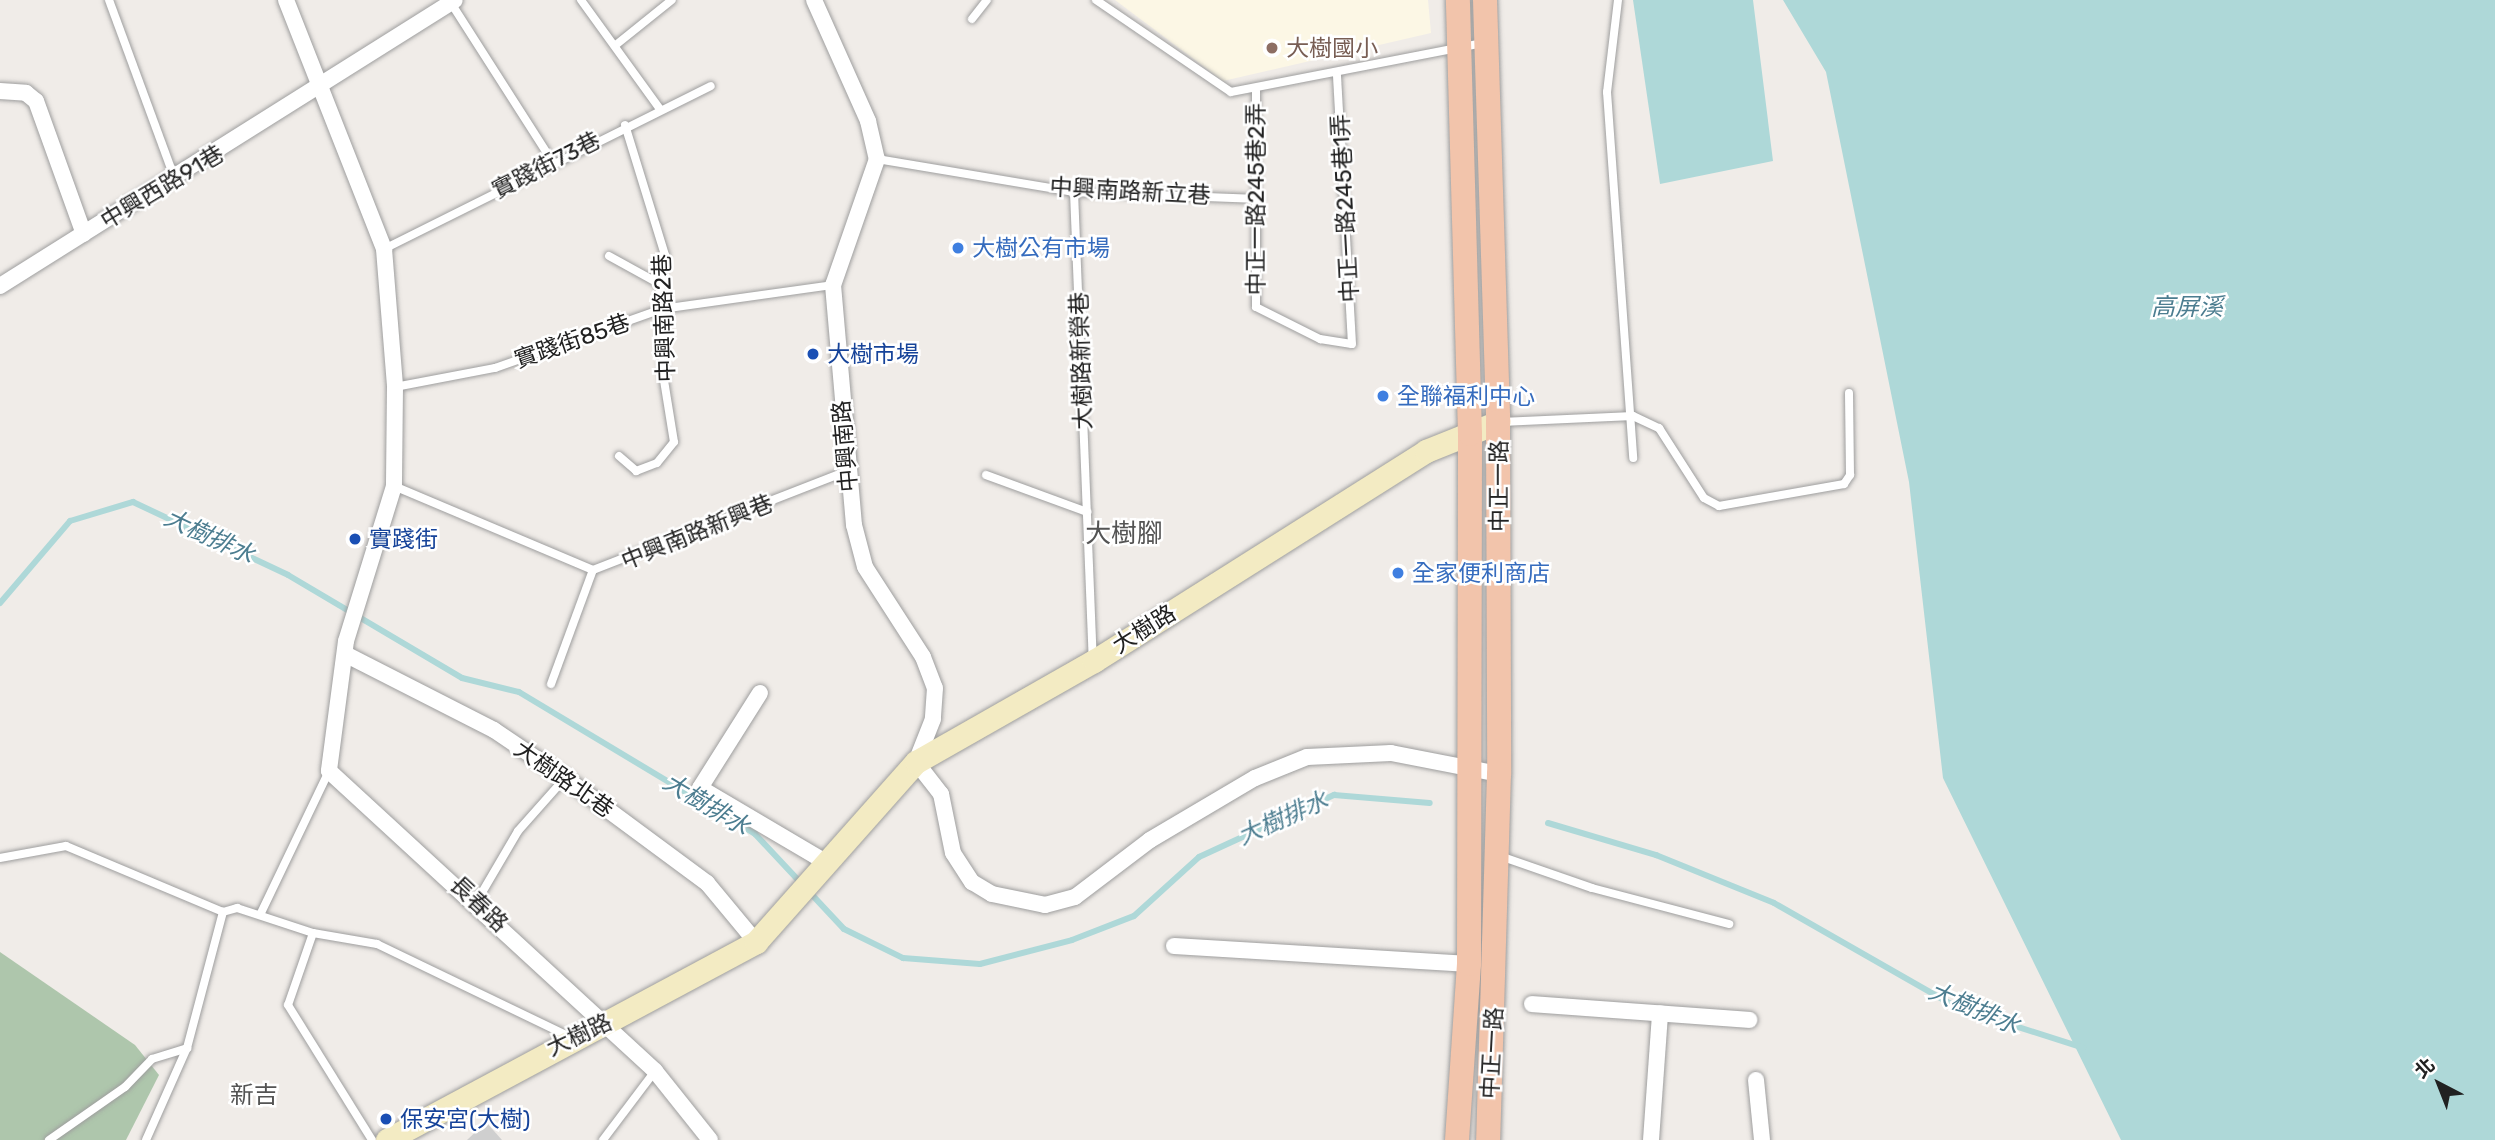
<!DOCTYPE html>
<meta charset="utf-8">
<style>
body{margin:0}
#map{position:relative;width:2495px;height:1140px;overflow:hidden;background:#f0ece8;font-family:Rubik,"Noto Sans TC",sans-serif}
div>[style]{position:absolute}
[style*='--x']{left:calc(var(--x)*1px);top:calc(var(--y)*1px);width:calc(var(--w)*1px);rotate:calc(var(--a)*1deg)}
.education>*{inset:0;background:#fcf7e5}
.religious>*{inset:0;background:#cfcfcf}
.cemetery>*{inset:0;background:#aec6ac}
.water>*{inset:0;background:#aed8d8}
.stream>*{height:6px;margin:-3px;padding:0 3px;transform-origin:3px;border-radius:3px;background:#aed8d8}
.roads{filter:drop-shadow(0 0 2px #9e9e9e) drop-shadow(0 0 2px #9e9e9e)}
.lane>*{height:8px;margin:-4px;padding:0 4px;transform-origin:4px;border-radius:4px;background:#fff}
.street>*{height:16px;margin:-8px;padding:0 8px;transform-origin:8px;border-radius:8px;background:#fff}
.secondary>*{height:23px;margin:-11.5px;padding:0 11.5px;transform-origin:11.5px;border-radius:11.5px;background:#f3ebc3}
.primary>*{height:24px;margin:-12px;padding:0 12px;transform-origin:12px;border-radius:12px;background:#f2c4ab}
.dots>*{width:19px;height:19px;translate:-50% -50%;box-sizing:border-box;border:4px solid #fff;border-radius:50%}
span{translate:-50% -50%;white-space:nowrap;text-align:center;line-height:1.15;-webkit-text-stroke:5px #fff;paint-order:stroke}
.education-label{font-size:23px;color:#785e54}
.left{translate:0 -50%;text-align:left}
.street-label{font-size:23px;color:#212121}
.shop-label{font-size:23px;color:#366cbe}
.transit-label{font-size:23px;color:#164399}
.water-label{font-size:24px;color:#4c7d90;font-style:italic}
.neighbourhood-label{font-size:24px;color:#545454}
.quarter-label{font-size:26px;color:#545454}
.north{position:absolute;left:2404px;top:1049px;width:70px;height:70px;-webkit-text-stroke:5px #fff;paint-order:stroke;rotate:318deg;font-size:19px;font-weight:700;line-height:28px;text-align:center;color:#212121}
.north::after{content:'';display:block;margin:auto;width:24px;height:32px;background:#212121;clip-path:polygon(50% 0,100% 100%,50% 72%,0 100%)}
</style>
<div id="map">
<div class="education">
<i style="clip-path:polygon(1115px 0,1428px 0,1431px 33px,1223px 81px)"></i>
</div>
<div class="religious">
<i style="clip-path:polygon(486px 1122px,502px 1140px,467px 1140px)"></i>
</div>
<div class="cemetery">
<i style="clip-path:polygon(0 952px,135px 1045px,159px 1075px,126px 1140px,0 1140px)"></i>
</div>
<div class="water">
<i style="clip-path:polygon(1633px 0,1753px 0,1773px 161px,1660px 184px)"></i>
<i style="clip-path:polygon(1783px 0,2495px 0,2495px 1140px,2121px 1140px,1943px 778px,1909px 482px,1826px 72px)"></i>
</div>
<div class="stream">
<i style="--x:0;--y:603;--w:108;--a:-49.5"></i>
<i style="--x:70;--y:521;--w:66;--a:-16.8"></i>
<i style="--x:133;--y:502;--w:171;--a:25.2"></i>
<i style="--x:288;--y:575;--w:202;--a:30.6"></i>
<i style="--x:462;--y:678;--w:59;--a:13.8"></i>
<i style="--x:519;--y:692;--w:275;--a:31"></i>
<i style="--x:755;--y:834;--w:130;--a:46.9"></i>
<i style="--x:844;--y:929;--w:66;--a:26.2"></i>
<i style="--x:903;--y:958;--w:77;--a:4.5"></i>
<i style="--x:980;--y:964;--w:95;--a:-14.6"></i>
<i style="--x:1072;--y:940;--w:66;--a:-21.2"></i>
<i style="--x:1134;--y:916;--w:88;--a:-42.2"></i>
<i style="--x:1199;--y:857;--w:149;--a:-24.7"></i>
<i style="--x:1334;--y:795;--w:96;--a:4.8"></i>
<i style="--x:1548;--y:823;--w:113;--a:16.5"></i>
<i style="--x:1656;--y:855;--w:127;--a:22.1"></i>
<i style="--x:1774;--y:903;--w:210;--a:29.7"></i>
<i style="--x:1956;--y:1007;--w:134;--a:17.8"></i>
</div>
<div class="roads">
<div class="lane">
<i style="--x:109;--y:0;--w:191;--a:69.8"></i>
<i style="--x:581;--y:0;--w:135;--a:54.1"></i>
<i style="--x:1096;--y:0;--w:163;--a:34.3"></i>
<i style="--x:1231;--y:92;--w:258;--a:-11"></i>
<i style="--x:1618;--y:0;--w:93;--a:96.8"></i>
<i style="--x:1607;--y:92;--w:367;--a:85.9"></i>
<i style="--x:451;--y:3;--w:188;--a:57.4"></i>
<i style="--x:972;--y:19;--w:24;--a:-52"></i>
<i style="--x:617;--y:44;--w:70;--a:-38.7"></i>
<i style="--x:1256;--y:91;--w:216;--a:90"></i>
<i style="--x:1256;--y:307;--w:72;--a:26.6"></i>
<i style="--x:1320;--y:339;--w:32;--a:9"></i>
<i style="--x:1352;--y:344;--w:271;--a:-93.2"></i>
<i style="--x:877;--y:159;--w:200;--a:9.5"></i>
<i style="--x:1074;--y:192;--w:185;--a:2.2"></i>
<i style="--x:1074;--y:192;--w:466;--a:87.7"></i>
<i style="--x:384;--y:249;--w:365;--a:-26.5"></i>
<i style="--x:609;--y:256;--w:58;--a:28.8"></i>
<i style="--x:395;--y:387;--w:102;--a:-10.8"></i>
<i style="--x:495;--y:368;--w:177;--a:-19.5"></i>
<i style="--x:662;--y:309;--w:173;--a:-8"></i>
<i style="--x:1501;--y:422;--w:132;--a:-2.6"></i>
<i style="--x:1633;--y:416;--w:29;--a:25"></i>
<i style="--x:1659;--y:428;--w:83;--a:57.3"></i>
<i style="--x:1704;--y:498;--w:17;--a:28"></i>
<i style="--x:1719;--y:506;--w:127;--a:-10"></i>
<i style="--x:1844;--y:484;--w:11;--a:-56"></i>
<i style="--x:1850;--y:475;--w:82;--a:-90.7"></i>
<i style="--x:619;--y:456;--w:23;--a:41"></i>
<i style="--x:636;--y:471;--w:22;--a:-21"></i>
<i style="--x:657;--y:463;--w:27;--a:-51"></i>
<i style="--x:674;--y:442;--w:63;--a:-99.2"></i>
<i style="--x:664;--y:380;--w:96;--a:-92.4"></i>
<i style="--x:660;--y:284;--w:29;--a:-80"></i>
<i style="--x:665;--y:255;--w:136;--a:-107.1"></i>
<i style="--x:986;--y:475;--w:108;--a:20.1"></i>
<i style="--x:394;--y:486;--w:216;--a:22.9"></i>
<i style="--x:593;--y:570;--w:270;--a:-21.3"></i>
<i style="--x:551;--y:684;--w:121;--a:-69.8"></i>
<i style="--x:1500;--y:856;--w:97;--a:19.2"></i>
<i style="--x:1592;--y:888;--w:142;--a:14.7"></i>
<i style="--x:0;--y:858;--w:67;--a:-10.3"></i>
<i style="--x:66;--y:846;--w:170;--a:22.8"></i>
<i style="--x:477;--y:901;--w:81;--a:-59.6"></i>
<i style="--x:518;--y:831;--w:71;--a:-48.4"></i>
<i style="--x:260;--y:915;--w:160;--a:-64.4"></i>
<i style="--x:313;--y:933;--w:76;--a:109.1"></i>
<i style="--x:288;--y:1005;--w:159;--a:58.1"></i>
<i style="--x:49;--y:1140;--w:93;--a:-34.9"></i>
<i style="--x:125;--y:1087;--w:39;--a:-46"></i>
<i style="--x:152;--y:1059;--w:37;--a:-17"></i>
<i style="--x:146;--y:1140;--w:101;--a:-66"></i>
<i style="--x:187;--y:1048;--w:141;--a:-75.2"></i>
<i style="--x:223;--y:912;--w:15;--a:-16"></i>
<i style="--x:237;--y:908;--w:80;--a:18.2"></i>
<i style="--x:313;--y:933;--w:65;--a:9.8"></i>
<i style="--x:377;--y:944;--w:214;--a:25.7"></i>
<i style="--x:603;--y:1140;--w:86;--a:-53"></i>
</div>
<div class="street">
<i style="--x:286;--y:0;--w:268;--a:68.5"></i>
<i style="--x:384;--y:249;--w:138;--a:85.4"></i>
<i style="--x:395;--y:387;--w:99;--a:90.6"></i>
<i style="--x:394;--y:486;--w:162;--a:107.2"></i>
<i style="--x:346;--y:641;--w:131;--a:97.5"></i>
<i style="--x:329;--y:771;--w:443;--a:42.6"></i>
<i style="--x:655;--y:1071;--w:88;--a:51.4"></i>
<i style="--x:814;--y:0;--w:133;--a:65.9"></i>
<i style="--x:868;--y:121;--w:39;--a:77"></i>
<i style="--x:877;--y:159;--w:133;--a:109.2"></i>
<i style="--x:833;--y:285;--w:241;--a:85"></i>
<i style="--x:854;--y:525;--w:43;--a:75.3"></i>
<i style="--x:865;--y:567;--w:107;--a:57.2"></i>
<i style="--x:923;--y:657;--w:33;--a:69"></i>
<i style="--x:935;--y:688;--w:31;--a:94"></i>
<i style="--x:933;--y:719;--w:46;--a:111.6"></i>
<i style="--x:916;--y:762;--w:41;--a:52"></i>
<i style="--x:941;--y:794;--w:60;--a:78.5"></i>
<i style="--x:953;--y:853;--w:35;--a:57"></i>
<i style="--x:972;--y:882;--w:23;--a:31"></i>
<i style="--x:992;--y:894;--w:54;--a:11.7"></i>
<i style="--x:1045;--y:905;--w:31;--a:-15"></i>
<i style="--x:1075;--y:897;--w:94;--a:-37.2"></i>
<i style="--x:1150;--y:840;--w:122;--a:-30.6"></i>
<i style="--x:1255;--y:778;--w:56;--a:-22"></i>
<i style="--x:1307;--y:757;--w:84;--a:-2.7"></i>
<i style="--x:1391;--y:753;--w:110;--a:11"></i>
<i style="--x:0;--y:91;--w:26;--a:4"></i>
<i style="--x:26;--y:93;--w:13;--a:39"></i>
<i style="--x:36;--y:101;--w:141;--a:70.2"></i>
<i style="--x:0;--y:286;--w:537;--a:-32.15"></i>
<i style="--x:345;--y:654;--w:167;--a:27"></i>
<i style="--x:494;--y:730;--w:86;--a:34.1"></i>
<i style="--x:565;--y:778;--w:177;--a:36.5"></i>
<i style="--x:707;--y:883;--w:77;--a:50.3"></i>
<i style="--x:760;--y:693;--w:112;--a:122.3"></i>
<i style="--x:700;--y:788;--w:144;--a:30.5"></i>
<i style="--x:1174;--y:946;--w:296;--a:3.5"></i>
<i style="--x:1532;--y:1004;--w:218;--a:4.2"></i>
<i style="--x:1756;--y:1080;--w:60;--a:84.3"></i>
<i style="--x:1651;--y:1140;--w:127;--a:-85.9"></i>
</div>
<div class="secondary">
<i style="--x:387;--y:1140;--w:419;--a:-28.2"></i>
<i style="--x:756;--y:942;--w:241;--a:-48.4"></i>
<i style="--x:916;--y:762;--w:205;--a:-29.6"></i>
<i style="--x:1094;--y:661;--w:393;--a:-32.3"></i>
<i style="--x:1426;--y:451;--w:78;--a:-21.9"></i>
</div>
<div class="primary">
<i style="--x:1485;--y:0;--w:422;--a:88.2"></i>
<i style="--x:1498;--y:422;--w:352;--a:89.8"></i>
<i style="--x:1499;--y:774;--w:366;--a:91.7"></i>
<i style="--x:1457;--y:1140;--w:176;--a:-86.1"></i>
<i style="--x:1469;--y:964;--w:530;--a:-89.89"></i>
<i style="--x:1470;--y:434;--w:434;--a:-91.6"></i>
</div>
</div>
<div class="dots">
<i style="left:1272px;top:48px;background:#8d6e63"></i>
<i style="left:958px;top:248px;background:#3f7fe0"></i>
<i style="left:813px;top:354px;background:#1a4fb4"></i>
<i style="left:1383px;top:396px;background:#3f7fe0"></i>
<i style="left:355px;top:539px;background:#1a4fb4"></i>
<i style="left:1398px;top:573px;background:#3f7fe0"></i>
<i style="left:386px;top:1119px;background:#1a4fb4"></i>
</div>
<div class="education-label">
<span class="left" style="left:1286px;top:48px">大樹國小</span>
</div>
<div class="street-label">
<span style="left:546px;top:165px;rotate:-27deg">實踐街73巷</span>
<span style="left:162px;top:187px;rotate:-31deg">中興西路91巷</span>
<span style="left:1130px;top:191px;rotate:3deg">中興南路新立巷</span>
<span style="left:1256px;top:199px;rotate:-90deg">中正一路245巷2弄</span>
<span style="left:1345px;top:208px;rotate:-93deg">中正一路245巷1弄</span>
<span style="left:664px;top:318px;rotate:-92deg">中興南路2巷</span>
<span style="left:572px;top:341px;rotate:-19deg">實踐街85巷</span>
<span style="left:1081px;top:361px;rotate:-92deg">大樹路新榮巷</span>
<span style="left:845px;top:446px;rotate:-95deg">中興南路</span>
<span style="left:1499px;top:486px;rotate:-90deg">中正一路</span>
<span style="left:697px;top:532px;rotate:-22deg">中興南路新興巷</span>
<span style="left:1144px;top:629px;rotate:-32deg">大樹路</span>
<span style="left:564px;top:779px;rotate:35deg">大樹路北巷</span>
<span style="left:479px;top:904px;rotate:43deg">長春路</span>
<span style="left:579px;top:1035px;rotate:-25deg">大樹路</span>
<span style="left:1492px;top:1053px;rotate:-87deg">中正一路</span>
</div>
<div class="shop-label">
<span class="left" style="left:972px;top:248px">大樹公有市場</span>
<span class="left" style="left:1397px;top:396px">全聯福利中心</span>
<span class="left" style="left:1412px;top:573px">全家便利商店</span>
</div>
<div class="transit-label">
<span class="left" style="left:827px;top:354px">大樹市場</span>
<span class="left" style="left:369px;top:539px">實踐街</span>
<span class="left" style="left:400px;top:1119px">保安宮(大樹)</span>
</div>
<div class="water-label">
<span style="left:2187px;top:308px">高屏溪</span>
<span style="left:209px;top:537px;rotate:25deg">大樹排水</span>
<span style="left:706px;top:805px;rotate:31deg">大樹排水</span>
<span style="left:1283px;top:819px;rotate:-24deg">大樹排水</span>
<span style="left:1974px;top:1009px;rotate:23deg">大樹排水</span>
</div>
<div class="neighbourhood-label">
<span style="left:254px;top:1096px">新吉</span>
</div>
<div class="quarter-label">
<span style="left:1124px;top:534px">大樹腳</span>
</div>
<div class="north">北</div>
</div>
